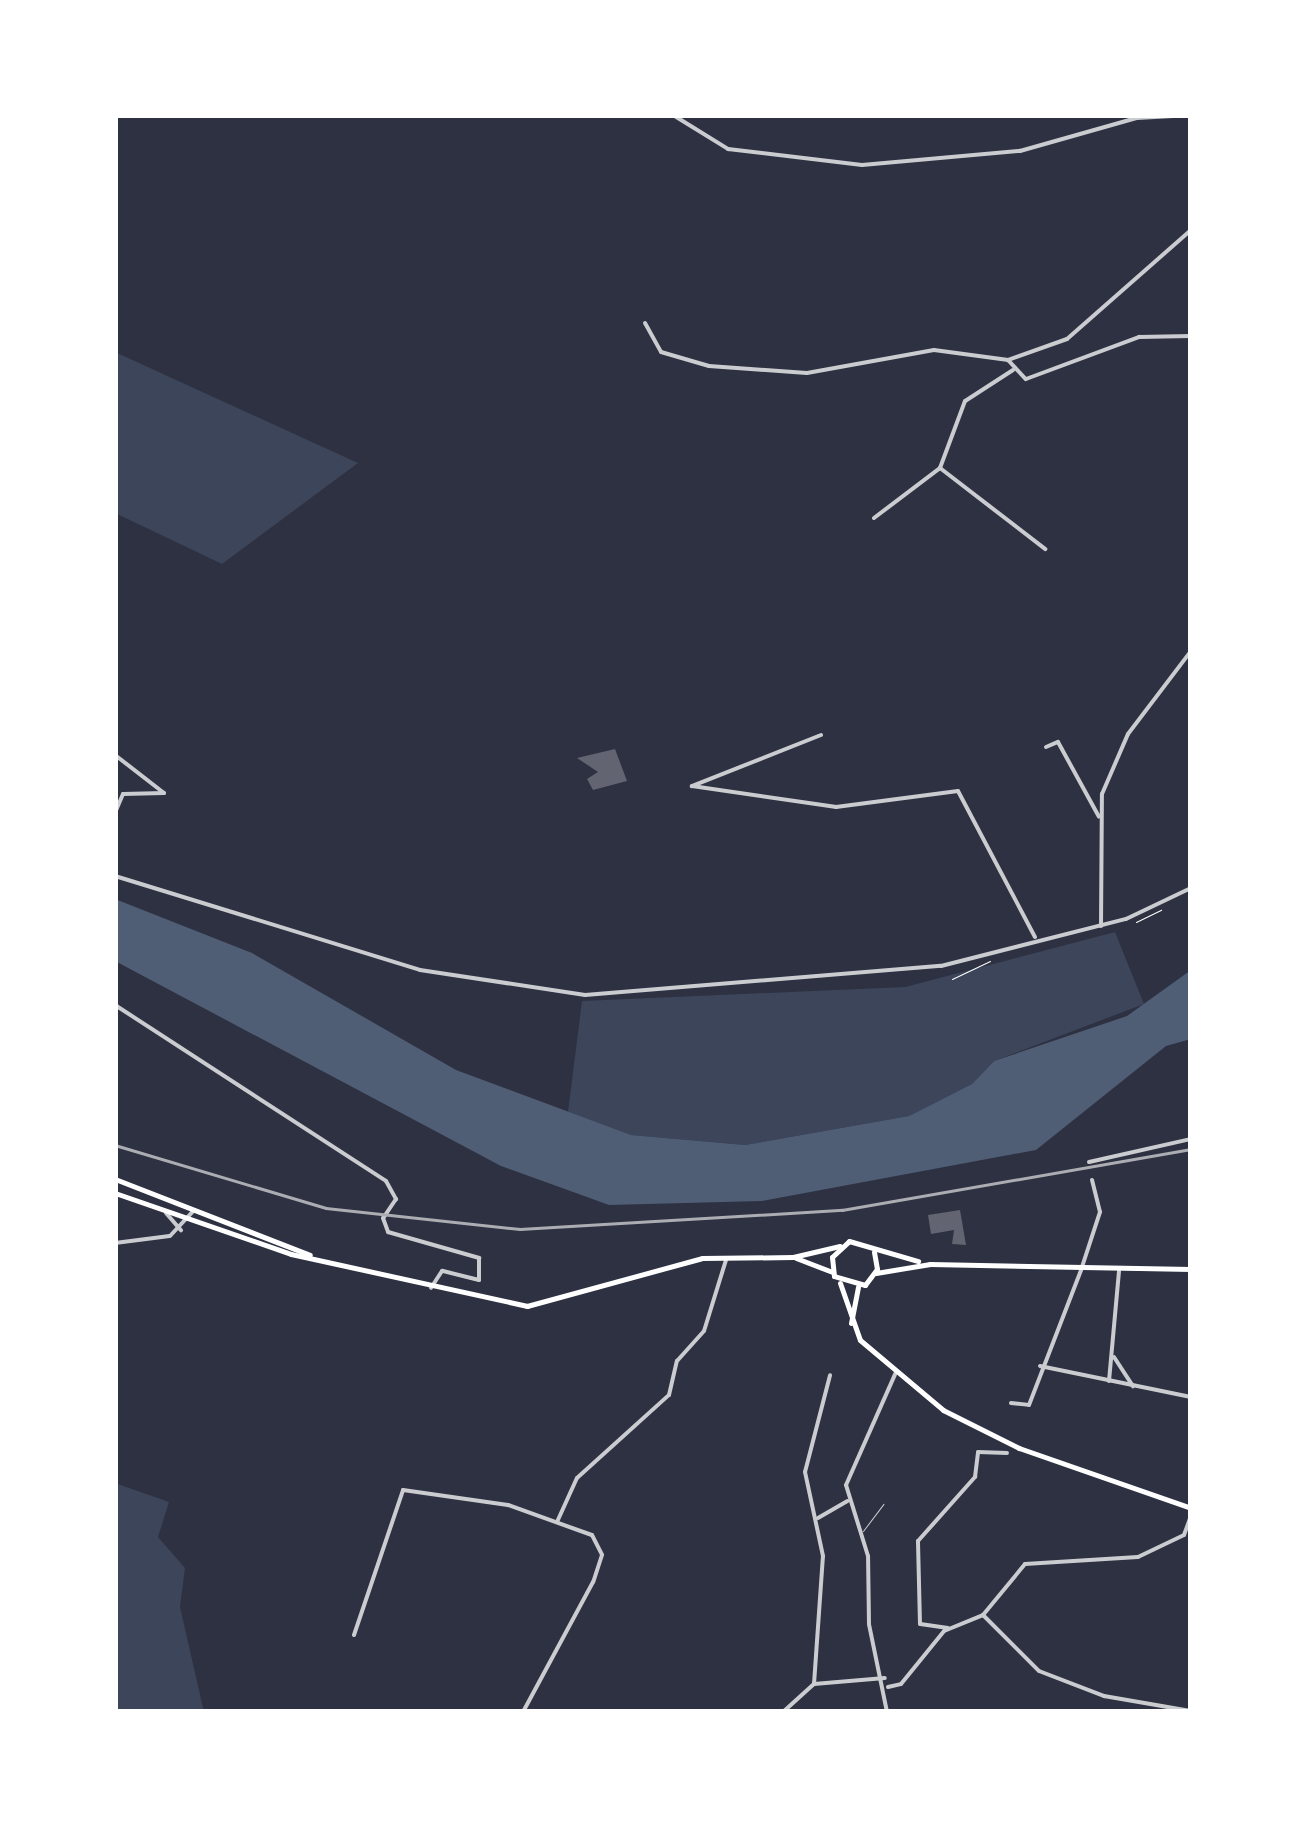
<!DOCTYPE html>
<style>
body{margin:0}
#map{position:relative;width:1306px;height:1827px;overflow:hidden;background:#2d3142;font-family:"Public Sans",sans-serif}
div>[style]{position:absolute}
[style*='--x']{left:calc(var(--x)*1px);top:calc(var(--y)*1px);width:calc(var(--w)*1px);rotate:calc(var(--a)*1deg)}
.green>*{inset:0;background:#3c4559}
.water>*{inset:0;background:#4f5d75}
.building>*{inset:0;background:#626471}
.path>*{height:1px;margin:-0.5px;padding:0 0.5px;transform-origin:0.5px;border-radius:0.5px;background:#fff}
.service>*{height:1px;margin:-0.5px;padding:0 0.5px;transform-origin:0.5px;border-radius:0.5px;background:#caccd0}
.minor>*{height:4px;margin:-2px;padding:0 2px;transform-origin:2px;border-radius:2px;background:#caccd0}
.tertiary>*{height:4px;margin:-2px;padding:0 2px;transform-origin:2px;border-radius:2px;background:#caccd0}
.primary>*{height:5px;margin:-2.5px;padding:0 2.5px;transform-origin:2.5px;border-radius:2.5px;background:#fff}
.rail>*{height:2.5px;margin:-1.25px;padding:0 1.25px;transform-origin:1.25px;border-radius:1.25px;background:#abadb3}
span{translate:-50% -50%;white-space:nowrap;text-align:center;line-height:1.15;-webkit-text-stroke:10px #fff;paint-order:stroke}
.frame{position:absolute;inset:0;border:118px solid #fff;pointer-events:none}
</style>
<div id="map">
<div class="green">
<i style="clip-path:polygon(115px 352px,358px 463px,222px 564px,115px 513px)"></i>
<i style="clip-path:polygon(1115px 932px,1144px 1004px,994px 1061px,972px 1084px,909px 1116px,745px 1145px,631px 1135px,568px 1112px,582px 1001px,905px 987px)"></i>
<i style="clip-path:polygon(115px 1483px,169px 1502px,158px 1537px,185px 1568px,180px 1607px,204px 1712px,115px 1712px)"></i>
</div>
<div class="water">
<i style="clip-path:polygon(115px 899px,252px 953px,456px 1070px,631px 1135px,745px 1145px,909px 1116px,972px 1084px,994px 1061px,1127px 1016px,1191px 970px,1191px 1039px,1166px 1046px,1036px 1150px,762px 1201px,609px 1205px,501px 1166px,115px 961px)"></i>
</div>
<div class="building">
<i style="clip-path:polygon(615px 749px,627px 781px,593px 790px,587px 779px,598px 772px,577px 758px)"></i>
<i style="clip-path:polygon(960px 1210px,966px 1245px,952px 1244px,954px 1230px,931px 1234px,928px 1215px)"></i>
</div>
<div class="path">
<i style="--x:1136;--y:922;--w:28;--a:-26"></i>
<i style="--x:952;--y:979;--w:42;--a:-25.3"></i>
</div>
<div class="service">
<i style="--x:863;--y:1531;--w:34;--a:-53"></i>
</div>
<div class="minor">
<i style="--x:673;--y:115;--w:65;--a:31.7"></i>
<i style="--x:728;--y:149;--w:135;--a:6.8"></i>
<i style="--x:862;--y:165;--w:159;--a:-5.1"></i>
<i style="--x:1020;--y:151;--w:122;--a:-15.8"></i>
<i style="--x:1137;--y:118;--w:54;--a:-3.2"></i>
<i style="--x:645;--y:323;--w:33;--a:61"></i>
<i style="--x:661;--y:352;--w:50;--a:16.3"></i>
<i style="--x:709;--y:366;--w:98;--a:4.1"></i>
<i style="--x:807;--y:373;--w:129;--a:-10.3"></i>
<i style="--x:934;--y:350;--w:75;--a:7.7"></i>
<i style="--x:1013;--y:370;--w:57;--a:147.1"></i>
<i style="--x:965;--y:401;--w:72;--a:110.5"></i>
<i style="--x:940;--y:468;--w:133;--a:37.6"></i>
<i style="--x:874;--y:518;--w:83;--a:-37.1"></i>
<i style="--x:821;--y:735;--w:139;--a:158.4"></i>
<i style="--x:692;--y:786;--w:146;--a:8.3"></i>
<i style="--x:836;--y:807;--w:123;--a:-7.5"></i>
<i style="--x:958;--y:791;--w:165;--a:62.2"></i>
<i style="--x:1046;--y:747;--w:13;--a:-23"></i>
<i style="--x:1058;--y:742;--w:85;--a:61.3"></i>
<i style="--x:115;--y:755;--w:62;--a:37.8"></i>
<i style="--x:164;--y:793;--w:41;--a:178.6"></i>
<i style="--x:123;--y:794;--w:21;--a:113"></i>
<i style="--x:115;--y:866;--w:11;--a:85"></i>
<i style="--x:1101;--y:926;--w:132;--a:-89.6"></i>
<i style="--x:1102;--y:794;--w:65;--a:-66.6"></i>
<i style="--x:1128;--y:734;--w:104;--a:-52.8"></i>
<i style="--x:115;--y:1005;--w:323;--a:33"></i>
<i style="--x:386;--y:1181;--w:21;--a:61"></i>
<i style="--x:396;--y:1199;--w:23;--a:124"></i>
<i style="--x:383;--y:1218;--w:15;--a:70"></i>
<i style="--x:388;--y:1232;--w:95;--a:15.9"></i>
<i style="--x:479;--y:1258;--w:22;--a:90"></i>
<i style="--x:479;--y:1280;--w:38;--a:-166"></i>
<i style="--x:442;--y:1271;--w:20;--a:123"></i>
<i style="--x:1089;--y:1162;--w:105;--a:-12.7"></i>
<i style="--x:166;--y:1213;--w:23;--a:49"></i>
<i style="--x:115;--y:1243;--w:55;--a:-7.3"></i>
<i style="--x:170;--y:1236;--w:35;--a:-47"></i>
<i style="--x:1114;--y:1357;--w:35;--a:57"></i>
<i style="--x:1040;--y:1366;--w:154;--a:11.6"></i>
<i style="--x:1109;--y:1381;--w:110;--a:-84.8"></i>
<i style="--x:1011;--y:1403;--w:18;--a:6"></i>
<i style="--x:1029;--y:1405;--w:145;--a:-68.9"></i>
<i style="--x:1081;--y:1270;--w:61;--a:-71.9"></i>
<i style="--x:1100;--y:1212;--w:33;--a:-104"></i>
<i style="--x:818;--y:1518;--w:34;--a:-30"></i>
<i style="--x:557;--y:1522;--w:48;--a:-65.6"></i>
<i style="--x:577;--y:1478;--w:124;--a:-42.1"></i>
<i style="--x:669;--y:1395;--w:35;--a:-77"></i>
<i style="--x:677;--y:1361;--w:40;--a:-48"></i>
<i style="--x:704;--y:1331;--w:74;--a:-72.8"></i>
<i style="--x:983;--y:1615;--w:79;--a:45"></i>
<i style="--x:1039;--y:1671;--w:70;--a:21"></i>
<i style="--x:1104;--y:1696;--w:88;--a:9.8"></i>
<i style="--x:948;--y:1628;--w:28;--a:-172"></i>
<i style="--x:920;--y:1624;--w:83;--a:-91.4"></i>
<i style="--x:918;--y:1541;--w:86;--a:-48.3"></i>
<i style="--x:975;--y:1477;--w:25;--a:-83"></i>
<i style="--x:978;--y:1452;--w:29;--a:2"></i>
<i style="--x:354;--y:1635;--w:153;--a:-71.3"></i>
<i style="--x:403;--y:1490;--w:106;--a:8.1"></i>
<i style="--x:508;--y:1505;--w:89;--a:19.7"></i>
<i style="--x:592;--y:1535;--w:22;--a:63"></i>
<i style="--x:602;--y:1555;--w:28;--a:108"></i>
<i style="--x:593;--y:1582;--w:148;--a:118.3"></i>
<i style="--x:814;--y:1684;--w:128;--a:-86"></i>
<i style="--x:823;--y:1556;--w:86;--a:-102.1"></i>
<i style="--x:805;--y:1472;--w:100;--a:-75.5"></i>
<i style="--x:888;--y:1687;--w:13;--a:-13"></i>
<i style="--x:901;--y:1684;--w:68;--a:-50.9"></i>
<i style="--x:944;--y:1631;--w:42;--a:-22.3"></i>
<i style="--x:983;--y:1615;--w:66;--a:-50.5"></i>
<i style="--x:1025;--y:1564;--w:113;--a:-3.5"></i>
<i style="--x:1138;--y:1557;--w:51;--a:-25.6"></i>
<i style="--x:1184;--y:1535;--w:20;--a:-70"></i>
<i style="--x:783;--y:1712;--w:42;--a:-42.1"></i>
<i style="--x:814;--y:1684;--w:71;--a:-4.8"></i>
<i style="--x:887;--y:1712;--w:90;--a:-101.6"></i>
<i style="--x:869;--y:1624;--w:68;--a:-90.8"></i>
<i style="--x:868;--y:1556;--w:74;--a:-107.2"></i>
<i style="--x:846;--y:1485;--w:124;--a:-66.1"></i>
</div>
<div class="tertiary">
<i style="--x:1191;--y:230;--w:165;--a:138.7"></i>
<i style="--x:1067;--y:339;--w:63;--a:160.4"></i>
<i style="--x:1008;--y:360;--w:26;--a:47"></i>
<i style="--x:1026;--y:379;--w:121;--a:-20.4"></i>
<i style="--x:1139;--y:337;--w:52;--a:-1.1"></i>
<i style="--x:115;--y:876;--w:319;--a:17.1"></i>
<i style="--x:420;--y:970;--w:167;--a:8.6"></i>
<i style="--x:585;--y:995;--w:357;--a:-4.7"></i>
<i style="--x:941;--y:966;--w:191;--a:-14.3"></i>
<i style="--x:1126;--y:919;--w:72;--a:-25.5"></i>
</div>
<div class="primary">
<i style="--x:115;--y:1179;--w:209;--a:21.3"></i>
<i style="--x:115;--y:1193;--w:186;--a:19.1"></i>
<i style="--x:291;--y:1254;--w:242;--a:12.4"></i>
<i style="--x:527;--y:1306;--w:181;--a:-15.3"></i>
<i style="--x:702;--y:1258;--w:91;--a:-0.6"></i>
<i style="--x:793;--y:1257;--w:48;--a:-13.2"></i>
<i style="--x:874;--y:1252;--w:17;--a:80"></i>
<i style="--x:877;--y:1269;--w:20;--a:127"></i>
<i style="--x:865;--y:1285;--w:32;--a:-164"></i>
<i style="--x:834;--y:1276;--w:19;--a:-96"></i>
<i style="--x:832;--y:1257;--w:23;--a:-43"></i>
<i style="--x:849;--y:1241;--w:72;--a:16.2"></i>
<i style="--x:796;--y:1258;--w:39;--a:21"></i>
<i style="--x:876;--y:1273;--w:55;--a:-9.5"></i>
<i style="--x:930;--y:1264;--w:261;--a:1.1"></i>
<i style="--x:840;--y:1283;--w:60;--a:70.7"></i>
<i style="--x:860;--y:1340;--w:109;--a:40.1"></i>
<i style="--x:943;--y:1410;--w:85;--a:26.6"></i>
<i style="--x:1019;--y:1448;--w:182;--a:19.2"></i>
<i style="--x:851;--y:1323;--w:37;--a:-79"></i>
</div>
<div class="rail">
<i style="--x:115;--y:1145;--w:220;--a:16.6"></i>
<i style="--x:326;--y:1208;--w:195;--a:6.2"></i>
<i style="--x:520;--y:1229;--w:323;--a:-3.4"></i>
<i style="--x:842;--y:1210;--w:354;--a:-9.9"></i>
</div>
<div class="frame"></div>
</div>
